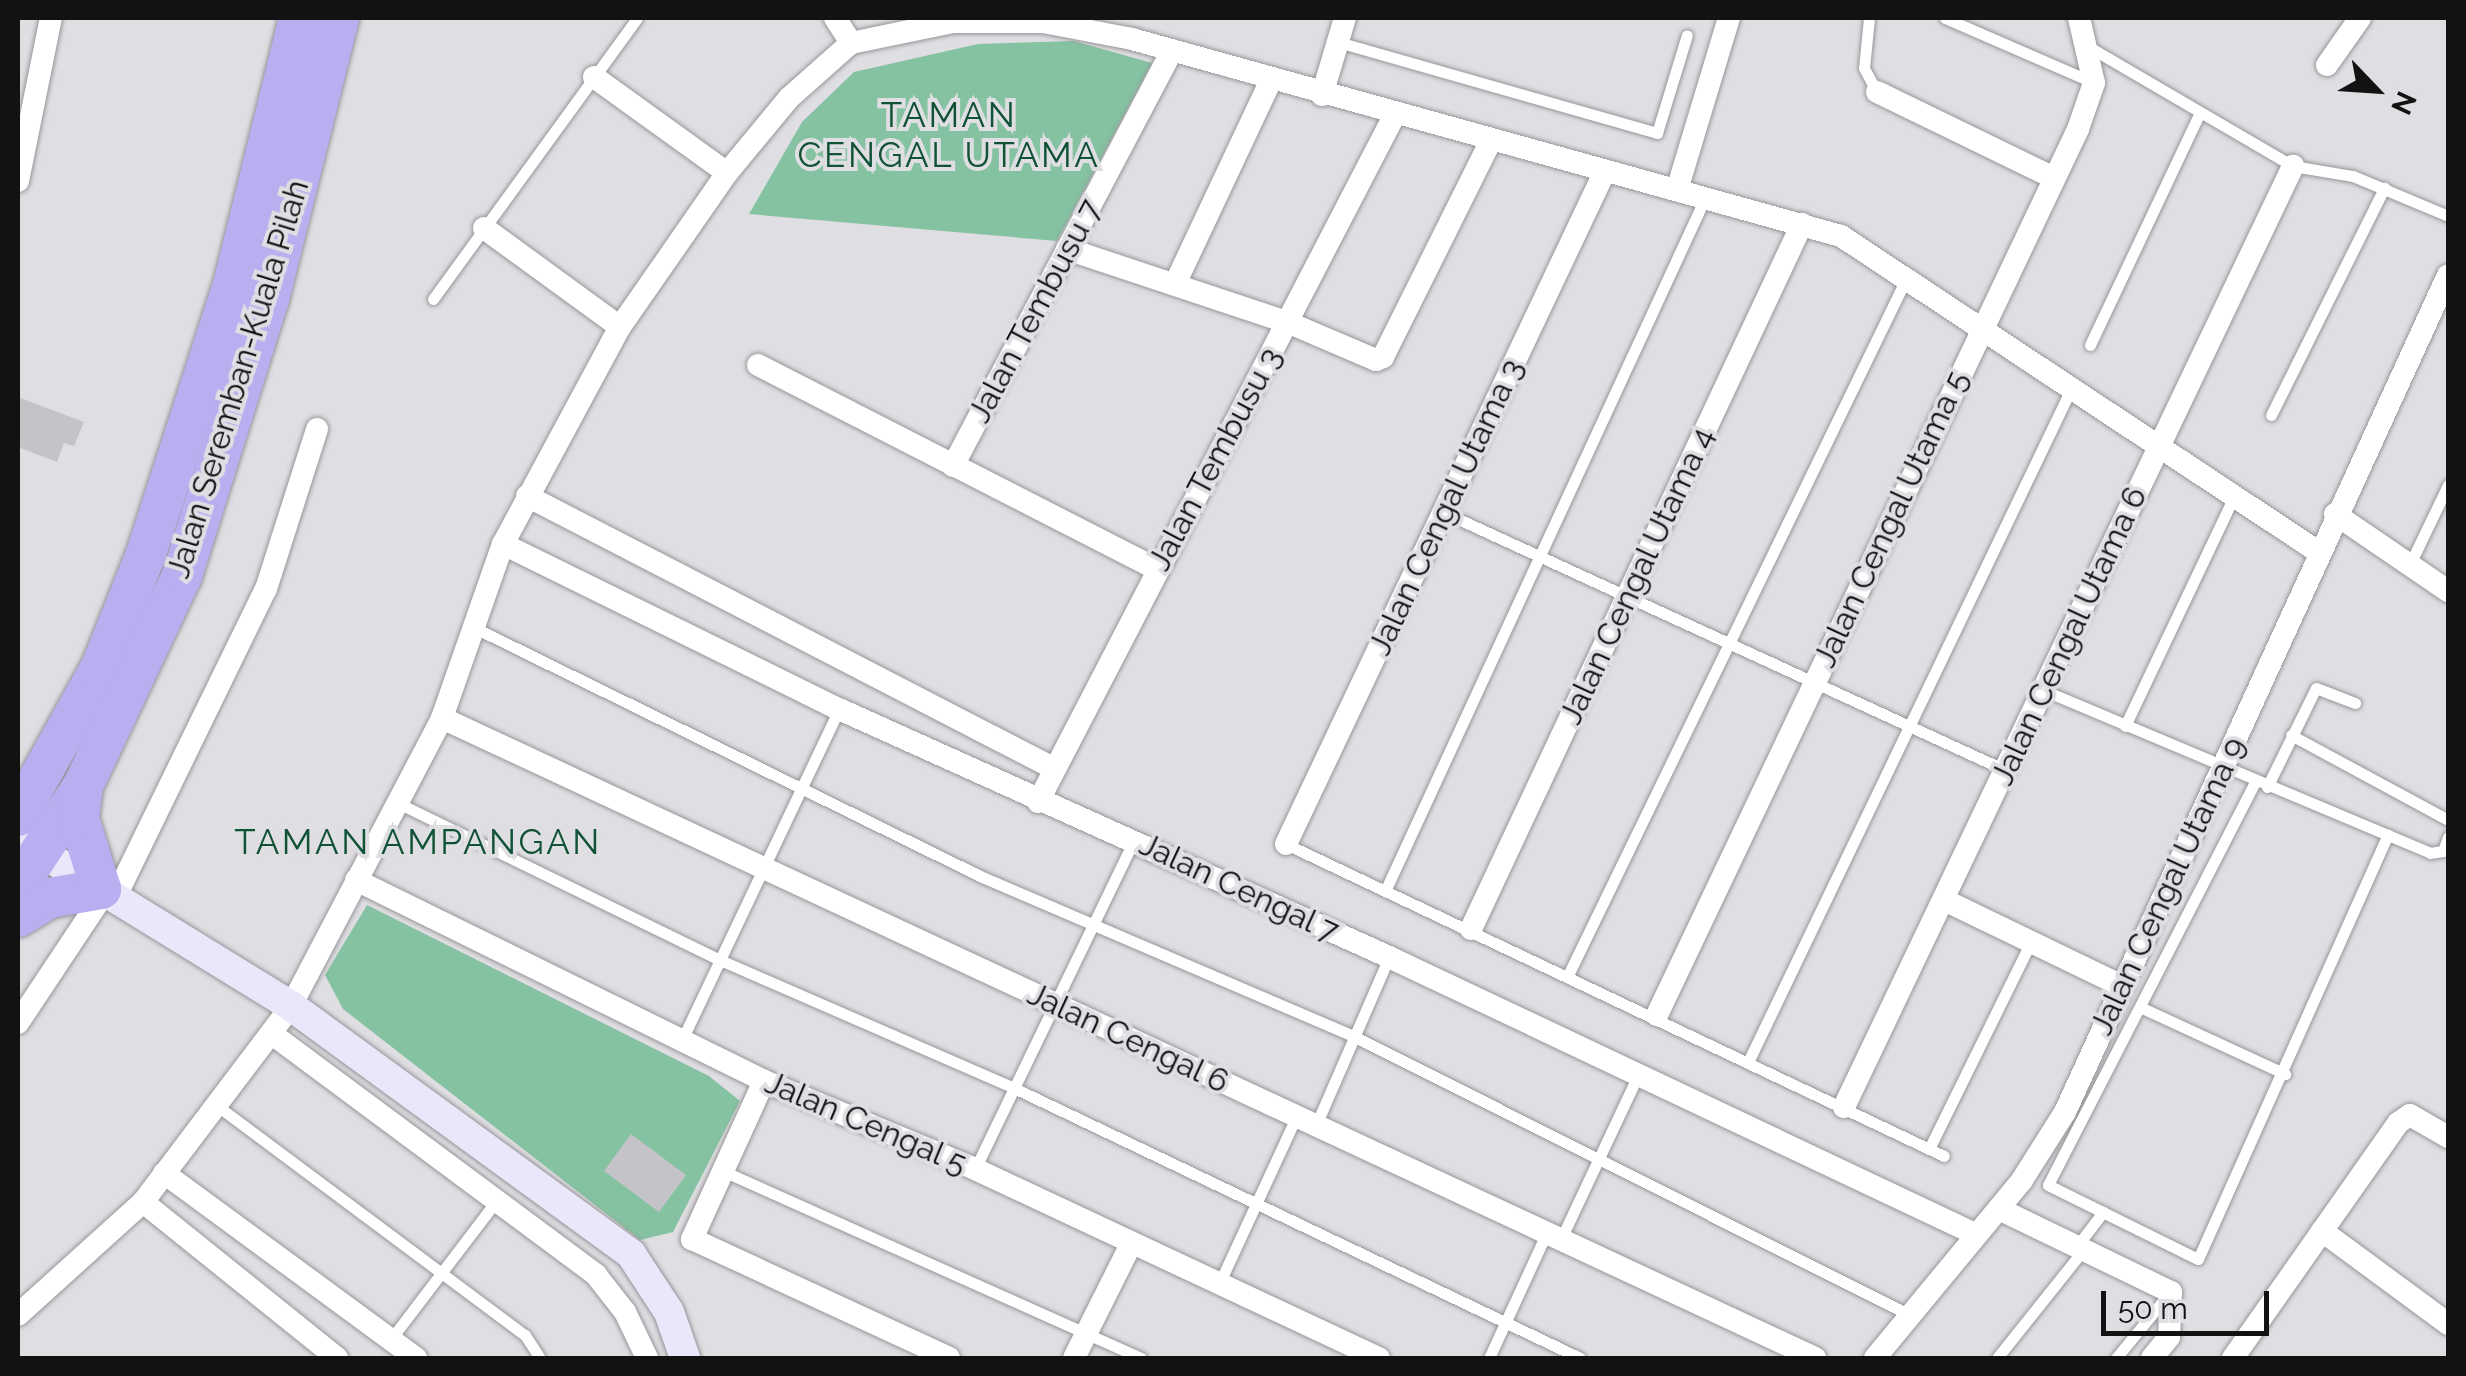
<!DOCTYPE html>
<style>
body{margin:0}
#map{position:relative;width:2466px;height:1376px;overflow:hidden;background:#dfdee2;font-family:Raleway,sans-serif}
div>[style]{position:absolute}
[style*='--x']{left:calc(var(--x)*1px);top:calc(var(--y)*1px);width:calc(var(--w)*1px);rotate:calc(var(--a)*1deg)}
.green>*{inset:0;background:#85c2a1}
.building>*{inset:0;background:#c4c4c8}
.roads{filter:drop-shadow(0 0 2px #97969a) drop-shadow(0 0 2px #97969a)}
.lane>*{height:11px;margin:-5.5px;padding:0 5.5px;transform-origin:5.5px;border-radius:5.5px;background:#fff}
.street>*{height:22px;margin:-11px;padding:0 11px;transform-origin:11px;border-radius:11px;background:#fff}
.secondary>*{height:30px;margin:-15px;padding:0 15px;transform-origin:15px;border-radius:15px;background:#eae7fa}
.highway>*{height:40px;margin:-20px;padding:0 20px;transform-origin:20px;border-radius:20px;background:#baaef0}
span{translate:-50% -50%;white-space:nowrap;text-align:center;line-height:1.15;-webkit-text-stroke:8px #dfdee2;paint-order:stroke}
.street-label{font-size:32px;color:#121213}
.neighbourhood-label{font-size:35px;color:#105236;letter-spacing:2.5px}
.frame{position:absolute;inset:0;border:20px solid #121213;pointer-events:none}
.north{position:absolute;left:2326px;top:40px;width:100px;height:100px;-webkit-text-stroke:8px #dfdee2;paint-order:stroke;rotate:115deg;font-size:28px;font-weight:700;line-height:40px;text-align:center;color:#121213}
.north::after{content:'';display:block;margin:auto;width:35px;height:45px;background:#121213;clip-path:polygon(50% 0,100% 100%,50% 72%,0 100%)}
.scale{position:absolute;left:2101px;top:1291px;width:168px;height:45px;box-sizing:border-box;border:5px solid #121213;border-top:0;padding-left:12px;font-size:30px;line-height:35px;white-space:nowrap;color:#121213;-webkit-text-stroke:8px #dfdee2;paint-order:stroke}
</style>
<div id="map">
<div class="green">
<i style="clip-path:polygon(1074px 41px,1152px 63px,1057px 241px,749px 214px,802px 122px,854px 72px,978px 44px)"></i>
<i style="clip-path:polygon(367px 905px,709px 1076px,740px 1101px,673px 1232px,640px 1240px,343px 1009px,325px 975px)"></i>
</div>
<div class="building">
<i style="clip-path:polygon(18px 397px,84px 422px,74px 446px,64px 443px,57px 462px,18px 447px)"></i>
<i style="clip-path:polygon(631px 1134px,686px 1175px,659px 1212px,604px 1171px)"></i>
</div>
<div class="roads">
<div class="lane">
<i style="--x:1869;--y:18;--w:50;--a:95.7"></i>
<i style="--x:1864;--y:68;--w:27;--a:62"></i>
<i style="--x:1945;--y:18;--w:160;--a:23.5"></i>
<i style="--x:1338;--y:42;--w:332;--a:15.9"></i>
<i style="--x:1657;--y:133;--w:102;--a:-73"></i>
<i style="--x:2089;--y:47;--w:236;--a:30.3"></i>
<i style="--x:2293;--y:166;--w:61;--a:9.5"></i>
<i style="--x:2353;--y:176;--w:103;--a:22.8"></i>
<i style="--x:433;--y:299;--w:347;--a:-54"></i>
<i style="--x:2090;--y:345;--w:255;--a:-64.7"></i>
<i style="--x:2271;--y:415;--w:254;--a:-63.5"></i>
<i style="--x:1443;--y:512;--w:618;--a:24.66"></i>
<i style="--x:2410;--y:564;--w:88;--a:-64.3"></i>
<i style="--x:477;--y:629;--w:560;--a:26.15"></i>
<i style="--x:980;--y:876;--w:408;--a:23.2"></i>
<i style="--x:1355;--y:1037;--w:621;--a:26.61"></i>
<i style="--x:2043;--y:690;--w:420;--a:22.8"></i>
<i style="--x:2430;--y:853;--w:13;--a:-9"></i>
<i style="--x:2443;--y:851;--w:15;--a:-70"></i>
<i style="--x:2125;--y:726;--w:255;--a:-64.6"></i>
<i style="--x:2291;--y:735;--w:179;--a:28.4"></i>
<i style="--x:2255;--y:782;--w:453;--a:117.2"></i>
<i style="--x:2048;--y:1185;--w:167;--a:26.3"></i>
<i style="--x:2198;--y:1259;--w:465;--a:-65.9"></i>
<i style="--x:2267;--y:787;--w:110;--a:-63.7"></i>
<i style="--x:2316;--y:688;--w:42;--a:21"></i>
<i style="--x:396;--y:802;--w:360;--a:26"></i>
<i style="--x:720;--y:960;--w:321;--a:23.5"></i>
<i style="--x:1014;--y:1088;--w:627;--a:25.5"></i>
<i style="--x:1286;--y:844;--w:728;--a:25.37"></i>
<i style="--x:1386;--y:889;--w:761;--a:-65.22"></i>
<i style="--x:1569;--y:973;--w:774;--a:-64.1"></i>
<i style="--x:2140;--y:1007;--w:160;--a:24.8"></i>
<i style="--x:681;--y:1042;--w:369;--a:-64.6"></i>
<i style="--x:1749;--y:1060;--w:746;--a:-64.36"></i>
<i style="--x:216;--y:1105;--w:385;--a:36.7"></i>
<i style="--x:525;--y:1335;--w:27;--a:57"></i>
<i style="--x:1316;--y:1125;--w:183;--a:-66.5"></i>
<i style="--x:1929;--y:1149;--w:233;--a:-63.8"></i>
<i style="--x:975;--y:1169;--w:365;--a:-64.2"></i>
<i style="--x:723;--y:1171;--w:458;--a:24.1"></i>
<i style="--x:1560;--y:1241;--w:183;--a:-64.8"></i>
<i style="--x:2077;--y:1246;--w:43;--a:-52.6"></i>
<i style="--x:1219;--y:1284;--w:184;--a:-65.2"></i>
<i style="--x:391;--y:1339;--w:175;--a:-52.7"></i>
<i style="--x:1489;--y:1358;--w:136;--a:-65.3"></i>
<i style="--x:1997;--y:1358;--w:139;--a:-51.4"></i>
<i style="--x:2116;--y:1358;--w:80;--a:-50.6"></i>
</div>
<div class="street">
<i style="--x:835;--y:18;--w:30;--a:57"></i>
<i style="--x:2327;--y:65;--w:57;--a:-54.9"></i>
<i style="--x:594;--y:77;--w:164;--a:35.8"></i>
<i style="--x:1877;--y:92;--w:197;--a:25.9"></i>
<i style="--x:1322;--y:95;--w:80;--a:-73.4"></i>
<i style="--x:18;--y:181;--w:166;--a:-78.6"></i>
<i style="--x:1677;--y:190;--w:180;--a:-73.2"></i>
<i style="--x:484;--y:228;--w:168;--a:36.1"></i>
<i style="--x:1067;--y:249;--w:232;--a:18.4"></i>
<i style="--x:1287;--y:322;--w:97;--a:23.1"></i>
<i style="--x:1376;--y:360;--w:8;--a:-23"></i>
<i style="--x:1383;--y:357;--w:240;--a:-63.5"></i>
<i style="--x:1175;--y:284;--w:225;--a:-64.8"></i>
<i style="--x:758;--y:365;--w:447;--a:27.1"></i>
<i style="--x:953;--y:466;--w:470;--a:-62.2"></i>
<i style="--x:527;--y:496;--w:594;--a:27.34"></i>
<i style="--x:2335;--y:514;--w:137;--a:34.3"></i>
<i style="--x:503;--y:544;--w:374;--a:26.2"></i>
<i style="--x:839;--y:709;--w:603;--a:24.27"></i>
<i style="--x:1389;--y:957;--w:648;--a:25.3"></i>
<i style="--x:442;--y:718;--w:1515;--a:24.99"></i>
<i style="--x:1038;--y:802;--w:773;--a:-62.57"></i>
<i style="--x:1286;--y:844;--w:745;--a:-64.64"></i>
<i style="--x:356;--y:880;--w:455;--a:26.2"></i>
<i style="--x:764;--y:1081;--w:229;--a:22.6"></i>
<i style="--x:975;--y:1169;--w:446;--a:25.1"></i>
<i style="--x:115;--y:898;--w:344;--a:-64"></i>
<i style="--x:266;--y:589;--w:168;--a:-72.3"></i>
<i style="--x:1944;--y:900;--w:198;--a:25.8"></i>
<i style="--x:1471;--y:929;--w:779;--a:-64.85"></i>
<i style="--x:1657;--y:1015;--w:981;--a:-64.58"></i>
<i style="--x:2078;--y:129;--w:49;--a:-70.8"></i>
<i style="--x:2094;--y:83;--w:67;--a:-103"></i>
<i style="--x:18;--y:1023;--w:157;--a:-56.4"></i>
<i style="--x:272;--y:1034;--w:404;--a:36.6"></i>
<i style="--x:596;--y:1275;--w:47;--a:51.9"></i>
<i style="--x:625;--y:1312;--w:51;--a:64.4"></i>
<i style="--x:764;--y:1081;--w:174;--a:114.5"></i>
<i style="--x:692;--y:1239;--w:283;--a:24.8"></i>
<i style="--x:1844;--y:1107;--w:1043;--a:-64.49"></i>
<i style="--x:164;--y:1173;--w:313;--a:36.3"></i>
<i style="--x:143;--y:1202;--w:249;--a:38.8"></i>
<i style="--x:1999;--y:1209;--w:191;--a:25.8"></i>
<i style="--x:2171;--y:1292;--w:45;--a:92.5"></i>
<i style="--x:2169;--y:1337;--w:27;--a:129"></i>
<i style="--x:2322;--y:1231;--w:157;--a:36.4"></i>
<i style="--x:18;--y:1315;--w:169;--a:-42.1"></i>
<i style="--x:143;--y:1202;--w:246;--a:-52.9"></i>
<i style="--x:291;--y:1006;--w:325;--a:-62.3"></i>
<i style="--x:442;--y:718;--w:184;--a:-70.7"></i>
<i style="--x:503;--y:544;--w:247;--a:-61.7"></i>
<i style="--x:620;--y:327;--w:188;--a:-55.2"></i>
<i style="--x:727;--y:173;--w:97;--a:-50.4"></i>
<i style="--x:789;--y:98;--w:83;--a:-41.6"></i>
<i style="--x:851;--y:43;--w:103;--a:-11.7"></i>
<i style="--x:952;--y:22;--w:91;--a:0"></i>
<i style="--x:1043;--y:22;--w:91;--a:10.8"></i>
<i style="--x:1132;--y:39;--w:736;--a:15.53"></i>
<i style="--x:1841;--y:236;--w:571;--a:33.5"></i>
<i style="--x:1074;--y:1358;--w:127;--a:-63.4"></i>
<i style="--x:1875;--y:1358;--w:231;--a:-50.4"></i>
<i style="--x:2022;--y:1180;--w:80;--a:-57.7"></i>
<i style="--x:2065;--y:1112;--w:920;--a:-65.41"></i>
<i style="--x:2233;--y:1358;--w:287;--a:-54.9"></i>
<i style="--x:2398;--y:1123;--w:14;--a:-34"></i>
<i style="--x:2410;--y:1115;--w:44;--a:30.1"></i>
</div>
<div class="secondary">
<i style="--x:18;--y:838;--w:321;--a:31.6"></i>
<i style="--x:291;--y:1006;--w:421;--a:36.1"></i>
<i style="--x:631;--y:1254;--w:69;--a:56.8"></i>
<i style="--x:669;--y:1312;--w:49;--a:70.8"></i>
</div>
<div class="highway">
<i style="--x:18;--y:816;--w:171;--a:-60.9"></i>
<i style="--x:101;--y:667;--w:122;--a:-68.3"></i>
<i style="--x:146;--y:554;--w:283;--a:-72.1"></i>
<i style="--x:233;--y:285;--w:275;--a:-76.1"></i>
<i style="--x:18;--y:886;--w:119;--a:-57"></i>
<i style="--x:83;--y:786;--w:232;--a:-64.8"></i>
<i style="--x:182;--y:576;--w:290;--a:-72.6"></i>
<i style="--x:269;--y:299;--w:290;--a:-76"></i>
<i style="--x:18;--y:917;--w:37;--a:-31"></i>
<i style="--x:50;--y:898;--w:52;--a:-10"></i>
<i style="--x:101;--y:889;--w:73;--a:-107.4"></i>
<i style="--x:79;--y:819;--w:33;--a:-83"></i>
</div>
</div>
<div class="street-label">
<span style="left:1035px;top:311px;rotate:-62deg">Jalan Tembusu 7</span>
<span style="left:238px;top:379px;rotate:-73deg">Jalan Seremban-Kuala Pilah</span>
<span style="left:1215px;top:459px;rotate:-62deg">Jalan Tembusu 3</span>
<span style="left:1446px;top:507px;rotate:-65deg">Jalan Cengal Utama 3</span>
<span style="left:1891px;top:519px;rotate:-65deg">Jalan Cengal Utama 5</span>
<span style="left:1637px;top:576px;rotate:-65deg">Jalan Cengal Utama 4</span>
<span style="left:2069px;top:636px;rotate:-65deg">Jalan Cengal Utama 6</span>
<span style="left:2168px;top:886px;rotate:-65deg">Jalan Cengal Utama 9</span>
<span style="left:1239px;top:888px;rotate:25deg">Jalan Cengal 7</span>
<span style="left:1128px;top:1038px;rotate:25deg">Jalan Cengal 6</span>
<span style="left:866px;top:1123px;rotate:23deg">Jalan Cengal 5</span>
</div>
<div class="neighbourhood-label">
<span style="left:949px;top:135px">TAMAN<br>CENGAL UTAMA</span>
<span style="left:418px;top:842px">TAMAN AMPANGAN</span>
</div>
<div class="frame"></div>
<div class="north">N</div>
<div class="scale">50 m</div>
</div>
